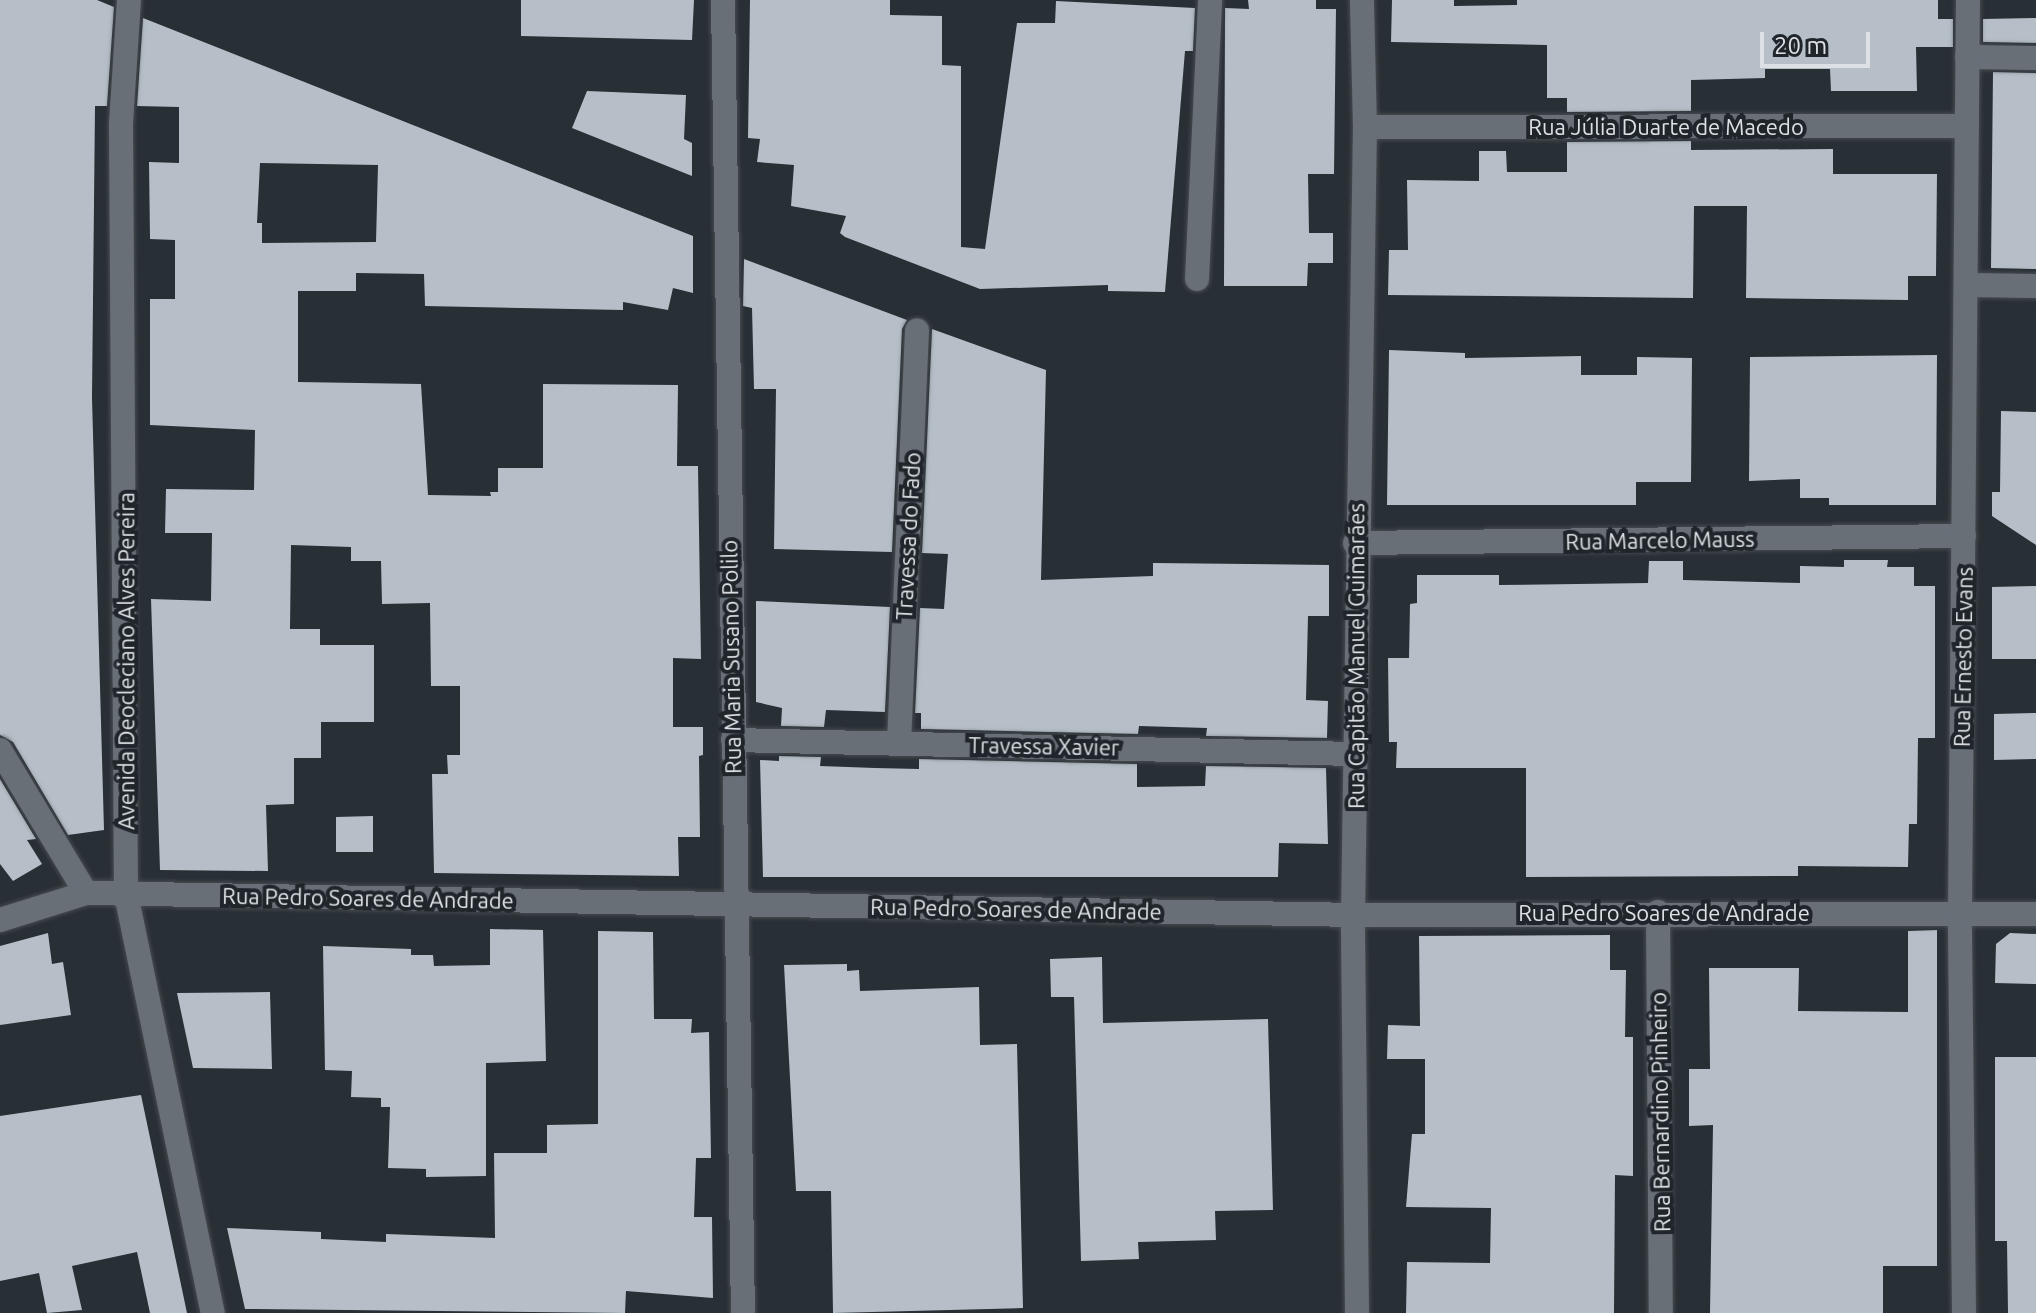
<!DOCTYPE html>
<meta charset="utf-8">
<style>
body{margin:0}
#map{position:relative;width:2036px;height:1313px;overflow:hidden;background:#282f35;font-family:Ubuntu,sans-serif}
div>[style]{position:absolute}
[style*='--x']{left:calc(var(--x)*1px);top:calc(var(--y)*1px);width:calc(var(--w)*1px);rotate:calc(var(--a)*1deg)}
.building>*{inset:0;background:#b6bfc7}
.roads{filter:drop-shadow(0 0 2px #464c50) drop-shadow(0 0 2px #464c50)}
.minor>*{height:24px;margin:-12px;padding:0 12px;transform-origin:12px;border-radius:12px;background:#686f77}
span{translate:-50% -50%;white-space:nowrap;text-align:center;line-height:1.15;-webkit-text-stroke:8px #1f252b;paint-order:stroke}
.street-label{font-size:22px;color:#dde1e5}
.scale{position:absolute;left:1760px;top:32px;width:110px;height:36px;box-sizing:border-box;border:4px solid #dde1e5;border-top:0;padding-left:10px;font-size:24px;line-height:28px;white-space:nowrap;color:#dde1e5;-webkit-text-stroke:6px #1f252b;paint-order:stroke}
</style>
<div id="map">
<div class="building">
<i style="clip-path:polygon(0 0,97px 0,114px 7px,107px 106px,95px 106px,92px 398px,104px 830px,68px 835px,13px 742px,0 735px)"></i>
<i style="clip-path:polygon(521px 0,694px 0,692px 40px,521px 36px)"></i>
<i style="clip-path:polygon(750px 0,890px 0,890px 15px,942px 16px,942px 65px,961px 66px,961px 247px,985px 249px,1017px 23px,1055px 23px,1056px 1px,1195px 8px,1193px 51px,1185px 51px,1165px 292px,1108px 291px,1108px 285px,980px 289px,845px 237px,840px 233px,846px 216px,791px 206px,794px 165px,757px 162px,760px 139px,748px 138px)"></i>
<i style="clip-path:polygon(1248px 0,1316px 0,1316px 9px,1336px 9px,1334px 174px,1308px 174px,1309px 233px,1333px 233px,1333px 263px,1308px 263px,1307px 286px,1224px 286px,1225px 8px,1249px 9px)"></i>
<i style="clip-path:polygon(1392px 0,1454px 0,1454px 6px,1517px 5px,1517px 0,1938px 0,1938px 19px,1953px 19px,1953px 47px,1916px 47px,1917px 91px,1831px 91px,1830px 69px,1765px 69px,1765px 78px,1691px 80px,1691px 111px,1567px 112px,1567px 98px,1547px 98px,1547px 45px,1391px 42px)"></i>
<i style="clip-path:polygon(evenodd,143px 18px,693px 236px,693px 293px,673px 288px,668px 310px,623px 302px,623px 310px,425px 306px,424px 274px,356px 273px,356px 291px,298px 291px,298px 382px,421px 384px,428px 495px,491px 496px,490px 492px,498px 492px,498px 468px,543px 468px,543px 384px,678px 385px,677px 466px,698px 466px,701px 659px,673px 658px,673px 727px,703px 727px,703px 755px,699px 756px,700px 837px,678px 837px,679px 876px,434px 873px,432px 774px,448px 774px,447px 755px,460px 755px,460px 686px,431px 686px,430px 603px,382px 604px,381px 561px,351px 561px,351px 547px,291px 545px,290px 629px,320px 629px,320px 645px,374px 645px,374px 722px,321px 722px,321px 758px,294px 758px,294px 804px,266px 805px,268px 871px,160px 870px,151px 599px,211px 601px,212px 533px,165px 533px,166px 489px,254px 490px,255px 430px,150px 425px,150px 299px,175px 299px,175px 240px,150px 239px,149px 162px,179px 163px,179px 107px,137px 106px,143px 18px,260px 163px,378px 165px,376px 242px,262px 243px,262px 223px,257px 223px,260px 163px)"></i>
<i style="clip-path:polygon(2036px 18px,2036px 43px,1983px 42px,1983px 19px)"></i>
<i style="clip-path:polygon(1993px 72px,2036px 73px,2036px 269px,1991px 268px)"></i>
<i style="clip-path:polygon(587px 91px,686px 95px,684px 139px,692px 143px,692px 176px,572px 128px)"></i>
<i style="clip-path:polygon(1691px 141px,1691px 150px,1833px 149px,1833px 174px,1937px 174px,1936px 276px,1908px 276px,1908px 300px,1746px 298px,1747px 206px,1694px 206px,1693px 298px,1388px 295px,1389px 250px,1408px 250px,1407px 180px,1479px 181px,1479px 151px,1506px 151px,1507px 172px,1567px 172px,1567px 142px)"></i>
<i style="clip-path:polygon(744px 259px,907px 320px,902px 329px,892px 552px,774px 549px,776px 389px,754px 389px,752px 308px,743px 306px)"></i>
<i style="clip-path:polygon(932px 329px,1046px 370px,1041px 580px,1153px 576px,1153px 563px,1329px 565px,1329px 616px,1308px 616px,1306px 700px,1328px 701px,1327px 738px,1206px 736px,1207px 728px,1139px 726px,1138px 734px,921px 729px,921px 713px,915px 713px,920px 608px,944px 609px,948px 554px,922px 553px)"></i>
<i style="clip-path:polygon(1389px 350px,1465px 353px,1465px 358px,1581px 356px,1581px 375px,1637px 375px,1637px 357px,1692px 358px,1691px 482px,1636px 482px,1636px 505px,1387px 505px)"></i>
<i style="clip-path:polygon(1937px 355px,1936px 505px,1829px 505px,1829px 498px,1800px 498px,1800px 479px,1749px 481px,1750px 357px)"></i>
<i style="clip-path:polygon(2001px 411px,2036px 412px,2036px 545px,1992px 516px,1992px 492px,2000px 492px)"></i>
<i style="clip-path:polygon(1844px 560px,1888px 560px,1887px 567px,1914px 567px,1914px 586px,1935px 586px,1935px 738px,1918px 738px,1917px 824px,1909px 824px,1908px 867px,1798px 866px,1798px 876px,1526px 877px,1526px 768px,1396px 768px,1397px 742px,1389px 742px,1388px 658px,1409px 658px,1410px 604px,1417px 603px,1417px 575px,1499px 575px,1499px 585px,1648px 583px,1649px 561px,1683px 561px,1683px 580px,1800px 583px,1800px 566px,1844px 567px)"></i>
<i style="clip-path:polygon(2036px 586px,2036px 659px,1992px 659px,1992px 587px)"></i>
<i style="clip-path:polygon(756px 601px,890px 607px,885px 712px,826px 710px,824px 727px,781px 726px,782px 708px,756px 702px)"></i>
<i style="clip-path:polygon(2036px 713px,2036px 759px,1994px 760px,1994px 714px)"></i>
<i style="clip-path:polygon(779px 756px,821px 757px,820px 766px,875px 768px,919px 769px,919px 759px,1137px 764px,1137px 787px,1205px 786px,1206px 766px,1326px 768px,1328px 844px,1279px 843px,1278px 877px,763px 877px,760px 760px,779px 761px)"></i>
<i style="clip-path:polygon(0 779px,36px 839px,27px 840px,42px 864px,13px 881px,0 864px)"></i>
<i style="clip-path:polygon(373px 816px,373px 852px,336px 852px,336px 817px)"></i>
<i style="clip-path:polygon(490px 929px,543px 930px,546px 1061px,486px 1063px,486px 1176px,426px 1177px,426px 1169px,388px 1168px,390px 1107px,381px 1107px,381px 1098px,351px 1097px,352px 1071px,325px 1070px,323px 946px,411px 949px,411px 955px,433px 955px,434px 966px,490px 965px)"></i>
<i style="clip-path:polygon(1937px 930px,1937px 1266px,1883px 1266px,1883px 1313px,1710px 1313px,1713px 1125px,1689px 1126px,1689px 1069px,1710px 1069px,1709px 968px,1799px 968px,1798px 1011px,1908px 1012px,1908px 931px)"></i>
<i style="clip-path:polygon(598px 931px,653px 932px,654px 1019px,692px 1019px,691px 1033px,709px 1032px,711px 1158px,696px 1158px,694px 1217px,712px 1217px,713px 1298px,626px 1291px,625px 1313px,245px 1309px,227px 1228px,321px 1232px,321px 1239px,386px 1242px,386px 1234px,495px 1238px,494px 1153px,547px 1153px,547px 1125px,598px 1124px)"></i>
<i style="clip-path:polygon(48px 933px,52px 964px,63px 962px,71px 1015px,0 1025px,0 946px)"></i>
<i style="clip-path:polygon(2010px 933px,2036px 934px,2036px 984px,1995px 983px,1996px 944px)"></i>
<i style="clip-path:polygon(1610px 935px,1610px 970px,1626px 970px,1625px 1037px,1633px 1037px,1633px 1176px,1615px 1175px,1614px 1313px,1406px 1313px,1407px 1262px,1490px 1263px,1491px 1208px,1406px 1207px,1412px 1134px,1425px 1134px,1425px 1059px,1387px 1059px,1388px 1025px,1420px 1026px,1419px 936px)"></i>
<i style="clip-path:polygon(1102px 957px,1103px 1023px,1268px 1019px,1273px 1210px,1215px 1211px,1216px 1240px,1138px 1242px,1139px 1259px,1081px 1261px,1074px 997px,1051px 997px,1050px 959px)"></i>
<i style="clip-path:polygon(847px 964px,847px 971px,859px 970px,860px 991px,979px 987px,980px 1045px,1017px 1044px,1023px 1308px,833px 1313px,831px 1191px,796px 1191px,784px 965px)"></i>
<i style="clip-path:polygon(270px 992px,272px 1069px,193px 1068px,177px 993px)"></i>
<i style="clip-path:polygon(1995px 1057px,2036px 1057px,2036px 1313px,2008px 1313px,2007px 1241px,1995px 1241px)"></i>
<i style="clip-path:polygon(141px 1095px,187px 1313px,150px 1313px,137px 1252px,72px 1266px,82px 1310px,47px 1313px,39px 1273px,0 1281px,0 1116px)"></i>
</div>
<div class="roads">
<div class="minor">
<i style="--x:129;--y:0;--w:125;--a:93.7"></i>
<i style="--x:121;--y:125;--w:769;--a:89.63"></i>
<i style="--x:126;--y:894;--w:428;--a:78.3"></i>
<i style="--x:723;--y:0;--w:1313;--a:89.13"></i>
<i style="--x:1967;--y:57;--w:69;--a:0.8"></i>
<i style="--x:1365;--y:127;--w:602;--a:-0.1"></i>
<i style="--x:1197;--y:279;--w:279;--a:-87.3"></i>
<i style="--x:1967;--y:285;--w:69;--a:0.8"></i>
<i style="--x:1355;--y:543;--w:609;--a:-0.66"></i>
<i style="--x:733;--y:740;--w:623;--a:1.29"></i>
<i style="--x:899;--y:743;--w:413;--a:-87.5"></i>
<i style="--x:0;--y:750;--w:167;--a:59"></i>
<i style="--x:1658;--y:912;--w:401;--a:89.6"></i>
<i style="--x:0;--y:920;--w:90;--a:-17.4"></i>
<i style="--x:86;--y:893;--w:1267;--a:0.99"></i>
<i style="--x:1353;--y:915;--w:683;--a:-0.08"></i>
<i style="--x:1357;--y:1313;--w:398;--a:-90.6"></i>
<i style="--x:1353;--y:915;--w:788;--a:-89.13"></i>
<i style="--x:1365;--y:127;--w:127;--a:-91.4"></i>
<i style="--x:1964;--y:1313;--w:400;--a:-90.6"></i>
<i style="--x:1960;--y:913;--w:913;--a:-89.5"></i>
</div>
</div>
<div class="street-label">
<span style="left:1666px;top:127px">Rua Júlia Duarte de Macedo</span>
<span style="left:908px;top:536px;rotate:-87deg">Travessa do Fado</span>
<span style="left:1660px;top:540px;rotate:-1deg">Rua Marcelo Mauss</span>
<span style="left:1356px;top:656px;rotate:-90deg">Rua Capitão Manuel Guimarães</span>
<span style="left:731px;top:657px;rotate:-91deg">Rua Maria Susano Polilo</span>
<span style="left:1963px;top:657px;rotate:-89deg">Rua Ernesto Evans</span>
<span style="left:126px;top:661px;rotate:-90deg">Avenida Deocleciano Alves Pereira</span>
<span style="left:1044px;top:746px;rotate:1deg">Travessa Xavier</span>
<span style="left:368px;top:898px;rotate:1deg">Rua Pedro Soares de Andrade</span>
<span style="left:1016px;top:909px;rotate:1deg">Rua Pedro Soares de Andrade</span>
<span style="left:1664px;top:913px">Rua Pedro Soares de Andrade</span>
<span style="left:1660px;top:1112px;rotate:-91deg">Rua Bernardino Pinheiro</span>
</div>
<div class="scale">20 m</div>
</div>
